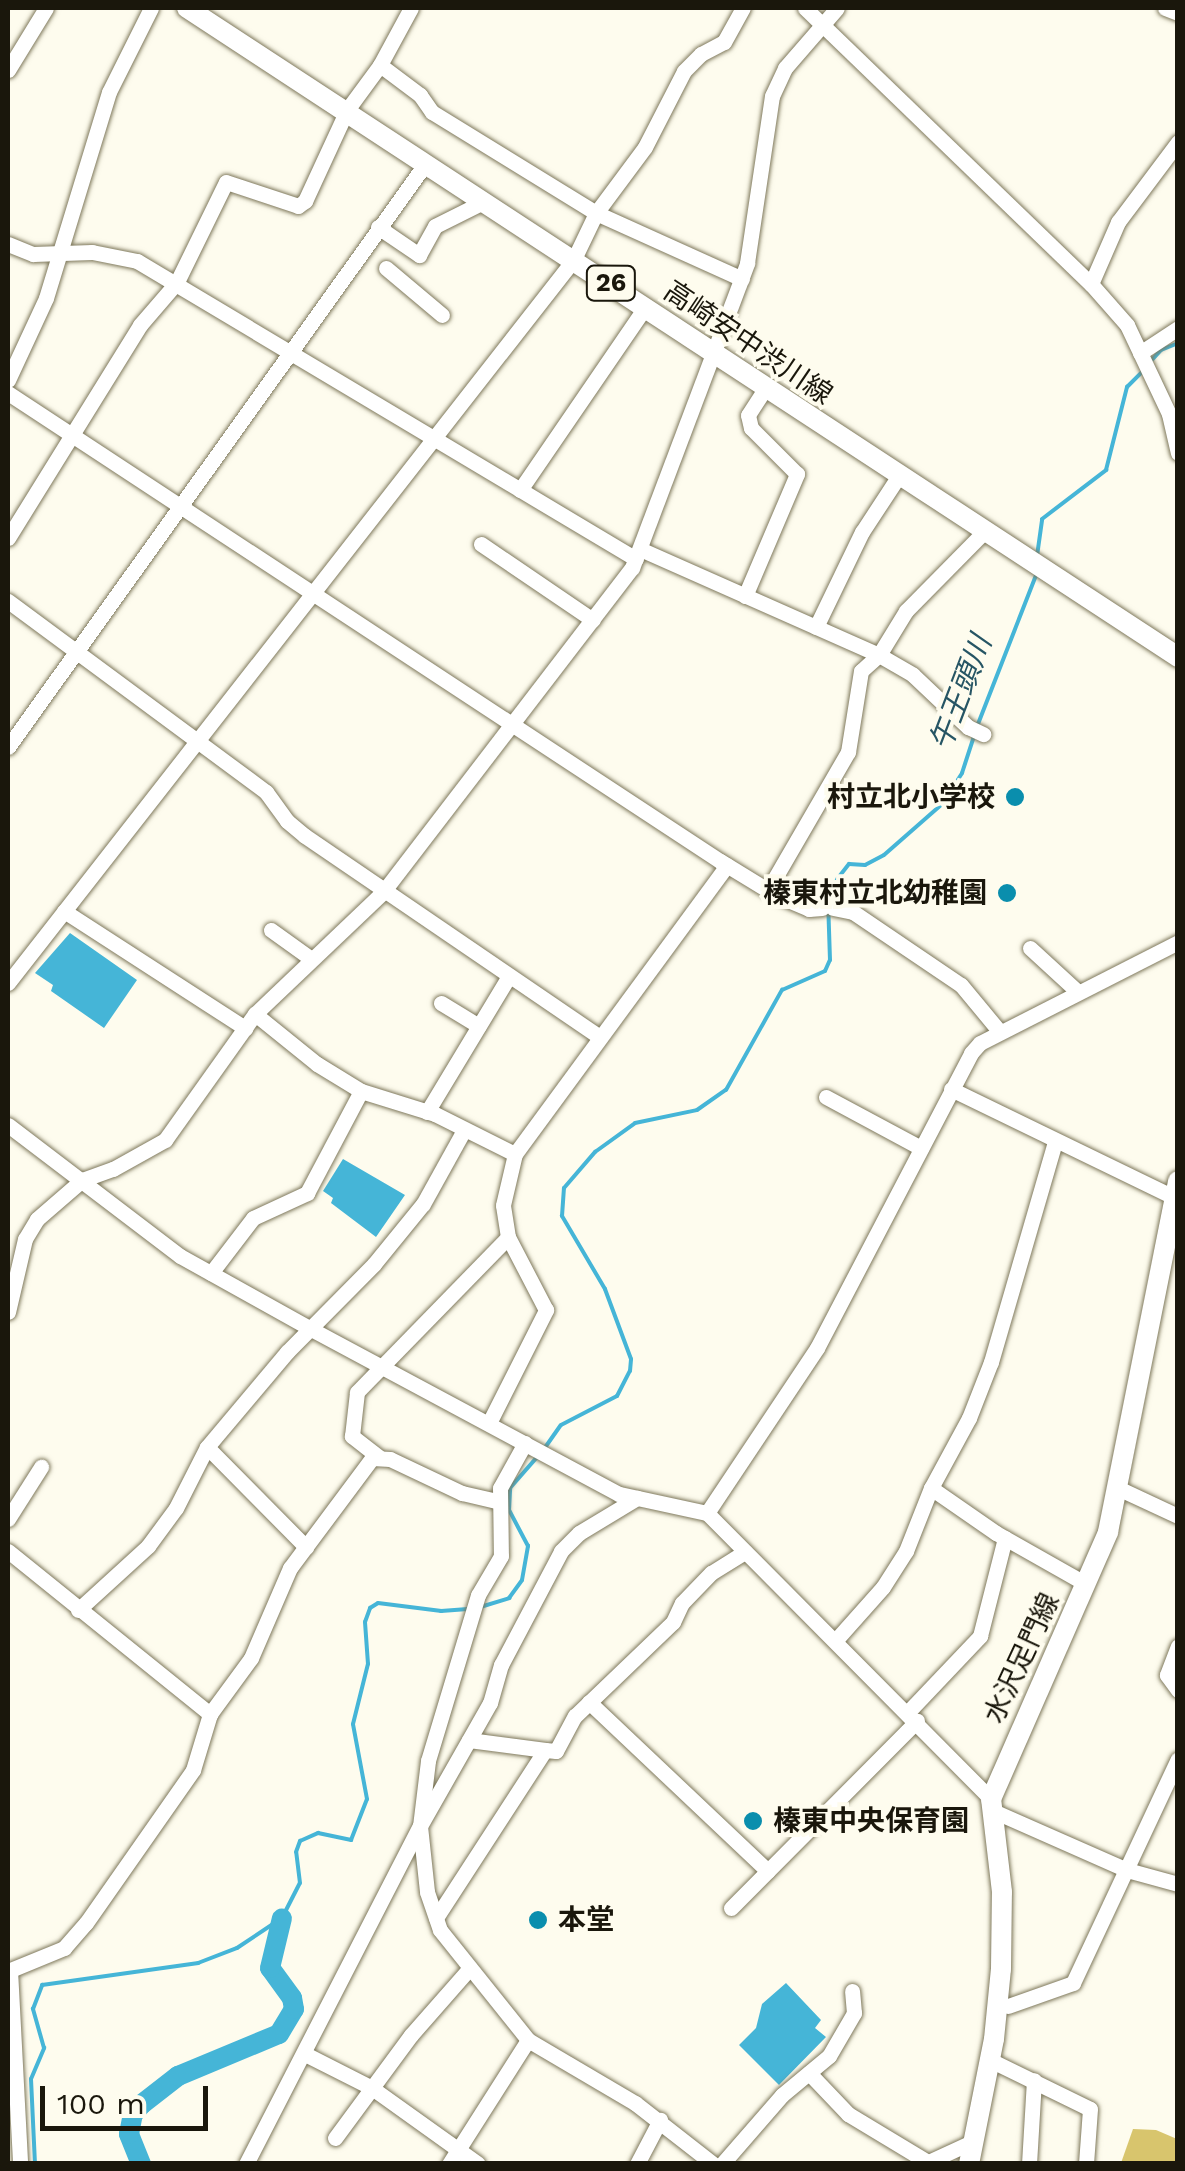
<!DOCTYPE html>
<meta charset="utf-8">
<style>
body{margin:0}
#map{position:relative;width:1185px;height:2171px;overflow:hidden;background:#fefcee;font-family:"Work Sans","Noto Sans JP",sans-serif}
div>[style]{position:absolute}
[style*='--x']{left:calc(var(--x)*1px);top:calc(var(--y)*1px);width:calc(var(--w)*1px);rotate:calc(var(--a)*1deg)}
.forest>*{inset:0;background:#d8c56d}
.water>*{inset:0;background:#45b5d7}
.stream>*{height:4px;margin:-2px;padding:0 2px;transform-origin:2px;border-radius:2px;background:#45b5d7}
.river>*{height:20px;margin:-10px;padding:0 10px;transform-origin:10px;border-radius:10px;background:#45b5d7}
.roads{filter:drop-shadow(0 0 2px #7e785b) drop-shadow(0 0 2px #7e785b)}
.minor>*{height:15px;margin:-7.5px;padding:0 7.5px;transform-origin:7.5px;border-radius:7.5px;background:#fff}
.major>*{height:20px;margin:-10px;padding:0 10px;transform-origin:10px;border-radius:10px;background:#fff}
.dots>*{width:28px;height:28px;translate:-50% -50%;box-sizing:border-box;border:5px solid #fefcee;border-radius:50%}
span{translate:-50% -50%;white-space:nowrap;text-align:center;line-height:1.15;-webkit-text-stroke:8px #fefcee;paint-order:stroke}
.shield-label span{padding:2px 8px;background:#fefcee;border:2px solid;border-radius:8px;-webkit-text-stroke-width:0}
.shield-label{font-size:25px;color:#1a170c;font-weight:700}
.street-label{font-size:28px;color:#1a170c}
.poi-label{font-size:28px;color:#1a170c;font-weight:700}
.right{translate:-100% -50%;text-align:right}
.left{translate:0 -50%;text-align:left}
.water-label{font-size:30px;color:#265564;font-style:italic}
.frame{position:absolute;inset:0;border:10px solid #1a170c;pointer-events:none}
.scale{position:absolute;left:40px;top:2086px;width:168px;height:45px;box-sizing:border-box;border:5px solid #1a170c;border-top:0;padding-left:12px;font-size:30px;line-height:35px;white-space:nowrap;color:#1a170c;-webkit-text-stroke:8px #fefcee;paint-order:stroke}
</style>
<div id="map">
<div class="forest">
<i style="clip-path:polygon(1133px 2129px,1156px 2130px,1177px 2139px,1177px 2163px,1121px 2163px)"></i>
</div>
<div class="water">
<i style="clip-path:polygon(70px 933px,137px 980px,104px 1028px,51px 991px,53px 985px,35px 973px)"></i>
<i style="clip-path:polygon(343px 1159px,405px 1195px,376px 1237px,331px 1203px,333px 1198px,323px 1191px)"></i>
<i style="clip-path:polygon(786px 1983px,821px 2020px,815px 2028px,826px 2037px,779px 2085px,739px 2045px,756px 2028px,762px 2004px)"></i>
</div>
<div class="stream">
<i style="--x:1151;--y:361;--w:15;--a:-48"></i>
<i style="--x:1161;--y:350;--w:18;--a:-22"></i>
<i style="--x:1037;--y:556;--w:37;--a:-82"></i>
<i style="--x:1042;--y:519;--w:81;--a:-37.4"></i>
<i style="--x:1106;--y:470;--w:86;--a:-75.8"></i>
<i style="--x:1127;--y:387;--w:21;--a:-45"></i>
<i style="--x:978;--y:724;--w:160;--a:-68.7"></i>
<i style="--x:544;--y:1449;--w:29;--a:-55"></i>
<i style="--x:561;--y:1425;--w:63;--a:-27.4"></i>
<i style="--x:617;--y:1396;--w:28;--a:-63"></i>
<i style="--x:630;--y:1371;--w:12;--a:-85"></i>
<i style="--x:631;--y:1359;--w:75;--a:-110.4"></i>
<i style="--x:605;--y:1289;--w:85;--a:-120.5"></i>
<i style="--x:562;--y:1216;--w:28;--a:-86"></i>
<i style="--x:564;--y:1188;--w:48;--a:-49.3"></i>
<i style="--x:595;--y:1152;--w:49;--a:-35.9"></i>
<i style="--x:635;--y:1123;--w:63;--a:-11.8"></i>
<i style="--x:697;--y:1110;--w:35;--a:-35"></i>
<i style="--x:726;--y:1090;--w:115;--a:-60.8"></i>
<i style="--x:782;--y:990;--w:47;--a:-23.8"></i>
<i style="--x:825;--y:971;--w:12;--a:-66"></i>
<i style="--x:830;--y:960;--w:60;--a:-91.9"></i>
<i style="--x:828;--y:900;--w:24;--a:-66"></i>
<i style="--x:838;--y:878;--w:18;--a:-52"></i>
<i style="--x:849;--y:864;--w:16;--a:4"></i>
<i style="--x:865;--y:865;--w:21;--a:-28"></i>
<i style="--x:884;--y:855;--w:77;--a:-41.3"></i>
<i style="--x:942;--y:804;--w:37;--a:-57"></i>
<i style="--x:962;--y:773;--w:42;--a:-72"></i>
<i style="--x:477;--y:1608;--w:34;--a:-17"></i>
<i style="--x:509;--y:1598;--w:22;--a:-54"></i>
<i style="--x:522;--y:1580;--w:35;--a:-80"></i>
<i style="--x:528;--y:1546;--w:41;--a:-117.8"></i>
<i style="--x:509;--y:1510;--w:22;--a:-87"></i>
<i style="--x:510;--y:1488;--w:43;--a:-48.8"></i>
<i style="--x:35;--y:2164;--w:85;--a:-92.7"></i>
<i style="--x:31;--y:2079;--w:34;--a:-67"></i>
<i style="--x:44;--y:2048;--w:41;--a:-105.8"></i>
<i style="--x:33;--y:2009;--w:26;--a:-69"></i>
<i style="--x:42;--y:1985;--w:158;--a:-8"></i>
<i style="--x:198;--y:1963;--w:42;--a:-21"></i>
<i style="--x:237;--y:1948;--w:54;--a:-33.7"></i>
<i style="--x:282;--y:1918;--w:39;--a:-63"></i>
<i style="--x:300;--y:1883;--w:31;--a:-97"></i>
<i style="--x:296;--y:1852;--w:12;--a:-70"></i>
<i style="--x:300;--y:1841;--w:20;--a:-24"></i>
<i style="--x:318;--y:1833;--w:34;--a:12"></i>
<i style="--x:351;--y:1840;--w:44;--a:-68.7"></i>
<i style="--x:367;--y:1799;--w:76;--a:-100.6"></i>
<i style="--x:353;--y:1724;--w:62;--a:-76"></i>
<i style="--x:368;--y:1664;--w:42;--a:-94.1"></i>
<i style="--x:365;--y:1622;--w:15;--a:-70"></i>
<i style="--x:370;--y:1608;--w:9;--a:-32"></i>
<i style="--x:378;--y:1603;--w:64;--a:7.2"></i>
<i style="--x:441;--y:1611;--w:27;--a:-4"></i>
</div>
<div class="river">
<i style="--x:141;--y:2164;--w:32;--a:-112"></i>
<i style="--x:129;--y:2134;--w:20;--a:-79"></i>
<i style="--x:133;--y:2114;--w:13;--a:-48"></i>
<i style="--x:142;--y:2104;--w:46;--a:-37.9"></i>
<i style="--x:178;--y:2076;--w:109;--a:-22.6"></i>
<i style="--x:279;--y:2034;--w:29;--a:-59"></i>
<i style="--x:294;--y:2009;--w:11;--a:-100"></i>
<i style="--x:292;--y:1998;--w:37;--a:-126"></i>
<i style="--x:270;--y:1968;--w:51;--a:-76.5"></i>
</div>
<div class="roads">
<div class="minor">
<i style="--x:805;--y:8;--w:397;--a:44"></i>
<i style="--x:1091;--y:284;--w:55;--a:48.7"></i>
<i style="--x:1127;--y:325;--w:98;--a:64.7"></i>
<i style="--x:1169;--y:414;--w:40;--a:77"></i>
<i style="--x:1165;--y:8;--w:14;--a:21"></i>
<i style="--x:380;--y:65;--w:50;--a:36.9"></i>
<i style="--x:420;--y:95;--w:21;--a:55"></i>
<i style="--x:432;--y:112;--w:193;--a:31.6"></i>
<i style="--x:596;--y:213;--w:160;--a:24.3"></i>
<i style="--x:8;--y:70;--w:73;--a:-58.5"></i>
<i style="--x:378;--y:227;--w:50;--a:34.3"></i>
<i style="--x:419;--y:255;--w:33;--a:-61"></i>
<i style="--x:435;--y:226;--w:56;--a:-26.6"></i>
<i style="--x:8;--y:244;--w:27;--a:22"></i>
<i style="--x:33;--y:254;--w:59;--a:-1.9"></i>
<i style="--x:92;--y:252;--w:46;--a:11.3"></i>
<i style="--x:137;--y:261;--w:581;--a:30.85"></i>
<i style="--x:386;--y:268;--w:73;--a:40"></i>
<i style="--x:1091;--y:284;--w:68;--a:-66.5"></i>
<i style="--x:1118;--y:222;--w:100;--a:-53.1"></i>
<i style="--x:1140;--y:353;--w:45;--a:-33.3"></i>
<i style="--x:8;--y:380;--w:90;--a:-65.1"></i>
<i style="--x:46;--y:298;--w:215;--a:-73"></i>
<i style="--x:109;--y:92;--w:94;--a:-63.4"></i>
<i style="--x:8;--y:393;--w:852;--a:33.32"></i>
<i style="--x:720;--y:861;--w:63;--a:31.4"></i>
<i style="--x:774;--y:894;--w:38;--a:23"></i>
<i style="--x:809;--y:909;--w:13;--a:-4"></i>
<i style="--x:520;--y:490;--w:223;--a:-55.6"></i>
<i style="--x:8;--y:538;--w:251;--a:-58.2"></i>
<i style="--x:140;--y:325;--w:57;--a:-49.3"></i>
<i style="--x:177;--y:282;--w:111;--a:-63.9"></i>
<i style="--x:226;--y:182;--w:76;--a:18.4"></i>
<i style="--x:298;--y:206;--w:9;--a:-36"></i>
<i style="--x:305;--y:201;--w:100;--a:-65.2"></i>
<i style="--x:347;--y:110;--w:56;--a:-53.7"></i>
<i style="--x:380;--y:65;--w:65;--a:-61.5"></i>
<i style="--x:481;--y:544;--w:135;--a:34.2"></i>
<i style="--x:640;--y:549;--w:261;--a:23.9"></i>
<i style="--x:879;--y:655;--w:39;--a:30"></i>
<i style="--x:913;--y:675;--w:76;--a:43.4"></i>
<i style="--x:968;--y:727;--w:17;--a:25"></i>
<i style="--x:745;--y:596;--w:133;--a:-66.9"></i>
<i style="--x:797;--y:474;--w:65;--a:-135"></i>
<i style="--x:751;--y:428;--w:13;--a:-103"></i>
<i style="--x:748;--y:415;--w:31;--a:-57"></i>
<i style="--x:8;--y:601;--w:321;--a:36.5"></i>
<i style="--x:266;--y:792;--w:36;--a:54"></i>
<i style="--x:287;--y:821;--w:23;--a:40"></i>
<i style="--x:305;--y:836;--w:355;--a:34.3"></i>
<i style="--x:816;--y:627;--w:106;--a:-64.2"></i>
<i style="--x:862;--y:532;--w:66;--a:-56.8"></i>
<i style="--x:8;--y:747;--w:718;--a:-54.41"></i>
<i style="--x:768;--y:890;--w:160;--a:-59.9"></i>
<i style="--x:848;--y:752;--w:82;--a:-80.9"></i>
<i style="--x:861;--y:671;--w:24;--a:-42"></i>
<i style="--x:879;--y:655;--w:52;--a:-58.5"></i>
<i style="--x:906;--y:611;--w:110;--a:-45.4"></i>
<i style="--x:833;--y:908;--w:20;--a:11"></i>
<i style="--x:853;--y:912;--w:130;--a:34.1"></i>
<i style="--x:961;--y:985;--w:61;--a:50.3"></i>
<i style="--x:64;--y:911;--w:216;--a:32.9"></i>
<i style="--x:271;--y:930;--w:48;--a:35.7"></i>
<i style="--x:1030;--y:948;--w:65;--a:42.5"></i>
<i style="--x:8;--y:983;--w:919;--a:-51.98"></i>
<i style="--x:574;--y:259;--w:51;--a:-64.4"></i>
<i style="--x:596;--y:213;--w:82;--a:-53.4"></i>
<i style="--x:645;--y:147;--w:85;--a:-62.8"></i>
<i style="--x:684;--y:71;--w:24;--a:-45"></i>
<i style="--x:701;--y:54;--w:26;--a:-28"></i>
<i style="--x:724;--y:42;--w:39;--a:-61"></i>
<i style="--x:441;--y:1003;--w:44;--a:31.2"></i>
<i style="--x:255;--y:1014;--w:80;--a:38.9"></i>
<i style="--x:317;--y:1064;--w:52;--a:31.5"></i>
<i style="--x:361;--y:1091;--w:77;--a:17.3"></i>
<i style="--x:435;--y:1114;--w:89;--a:26.6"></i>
<i style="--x:951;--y:1089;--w:252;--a:25.9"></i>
<i style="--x:826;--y:1097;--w:108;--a:28.2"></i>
<i style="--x:427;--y:1112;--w:159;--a:-58.9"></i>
<i style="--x:8;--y:1125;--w:216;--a:37.3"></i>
<i style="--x:180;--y:1256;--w:150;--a:29.1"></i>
<i style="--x:311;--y:1329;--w:349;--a:28.2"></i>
<i style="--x:619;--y:1494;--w:90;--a:12.2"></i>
<i style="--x:707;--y:1513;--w:403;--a:45.2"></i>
<i style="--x:211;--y:1273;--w:69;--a:-52.6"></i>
<i style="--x:253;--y:1218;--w:60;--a:-24.8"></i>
<i style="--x:307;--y:1193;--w:115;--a:-62.1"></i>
<i style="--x:8;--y:1312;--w:75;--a:-76.9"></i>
<i style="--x:25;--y:1239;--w:23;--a:-59"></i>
<i style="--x:37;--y:1219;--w:60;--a:-40.9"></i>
<i style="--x:82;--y:1180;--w:33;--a:-20"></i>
<i style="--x:113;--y:1169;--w:60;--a:-29.1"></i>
<i style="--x:165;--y:1140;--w:155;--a:-54.5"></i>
<i style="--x:255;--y:1014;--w:177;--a:-43.6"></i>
<i style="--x:383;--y:892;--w:409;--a:-52.5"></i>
<i style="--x:632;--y:568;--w:326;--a:-69.3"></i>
<i style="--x:747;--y:263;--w:169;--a:-81.5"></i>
<i style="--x:772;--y:96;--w:31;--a:-65"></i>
<i style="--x:785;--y:68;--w:79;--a:-49.1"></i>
<i style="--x:489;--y:1423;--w:127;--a:-63.2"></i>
<i style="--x:546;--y:1310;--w:82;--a:-117.5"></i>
<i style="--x:508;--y:1237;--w:32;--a:-99"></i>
<i style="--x:503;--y:1205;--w:52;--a:-76.8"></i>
<i style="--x:515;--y:1154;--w:358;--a:-53.7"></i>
<i style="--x:525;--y:1443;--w:51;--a:119.1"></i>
<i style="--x:500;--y:1488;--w:68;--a:89.2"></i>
<i style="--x:501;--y:1556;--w:45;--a:120.5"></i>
<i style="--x:478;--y:1595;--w:173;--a:106.8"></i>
<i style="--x:428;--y:1761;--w:65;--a:97"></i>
<i style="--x:420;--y:1826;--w:66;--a:83.9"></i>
<i style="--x:427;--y:1892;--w:40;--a:71.1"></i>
<i style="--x:440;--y:1930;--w:141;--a:51.3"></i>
<i style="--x:528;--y:2040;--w:124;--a:30.5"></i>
<i style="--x:635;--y:2103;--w:99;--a:38"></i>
<i style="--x:207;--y:1447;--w:141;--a:45.3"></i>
<i style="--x:380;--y:1458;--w:36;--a:-142"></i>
<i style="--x:352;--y:1436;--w:44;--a:-83.5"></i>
<i style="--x:357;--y:1392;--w:216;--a:-45.7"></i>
<i style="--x:931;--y:1488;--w:79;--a:34.7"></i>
<i style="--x:996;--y:1533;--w:103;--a:29.5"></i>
<i style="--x:1120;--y:1489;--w:64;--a:25"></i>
<i style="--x:707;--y:1513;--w:198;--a:-56.3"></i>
<i style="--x:817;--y:1348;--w:333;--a:-62.4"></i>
<i style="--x:971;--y:1053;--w:13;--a:-48"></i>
<i style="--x:980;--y:1043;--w:222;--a:-27"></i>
<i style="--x:8;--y:1519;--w:62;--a:-57.6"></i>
<i style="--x:8;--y:1551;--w:260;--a:38.9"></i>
<i style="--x:78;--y:1610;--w:95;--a:-42.4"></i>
<i style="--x:148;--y:1546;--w:47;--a:-53.6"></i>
<i style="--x:176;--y:1508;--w:68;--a:-63.1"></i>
<i style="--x:207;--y:1447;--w:124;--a:-49.9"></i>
<i style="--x:287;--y:1352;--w:124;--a:-45.3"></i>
<i style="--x:374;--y:1264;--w:77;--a:-50.8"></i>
<i style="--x:423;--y:1204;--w:85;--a:-61"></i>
<i style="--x:835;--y:1641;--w:72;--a:-48.4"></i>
<i style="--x:883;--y:1587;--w:43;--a:-57.4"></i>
<i style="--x:906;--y:1551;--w:68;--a:-68.4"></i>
<i style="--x:931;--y:1488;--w:80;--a:-61.5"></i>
<i style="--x:969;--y:1418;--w:60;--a:-68.6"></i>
<i style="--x:991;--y:1362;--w:229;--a:-73.8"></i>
<i style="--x:1178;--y:1646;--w:31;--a:111"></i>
<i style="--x:1167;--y:1675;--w:19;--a:54"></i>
<i style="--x:589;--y:1702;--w:246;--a:43.4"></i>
<i style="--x:908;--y:1712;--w:105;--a:-46.5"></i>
<i style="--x:980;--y:1636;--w:101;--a:-75.7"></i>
<i style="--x:469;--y:1740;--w:77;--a:7.5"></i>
<i style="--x:991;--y:1810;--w:149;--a:23.8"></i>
<i style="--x:1127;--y:1870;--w:53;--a:15.4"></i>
<i style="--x:731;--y:1908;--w:264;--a:-45.2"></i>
<i style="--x:436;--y:1918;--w:200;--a:-57"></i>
<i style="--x:545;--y:1750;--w:11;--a:5"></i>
<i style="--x:556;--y:1751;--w:40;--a:-62"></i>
<i style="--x:575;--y:1716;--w:136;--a:-43.8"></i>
<i style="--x:673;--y:1622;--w:21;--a:-65"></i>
<i style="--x:682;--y:1603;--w:42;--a:-46"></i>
<i style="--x:711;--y:1573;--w:40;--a:-32"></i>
<i style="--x:10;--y:1970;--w:194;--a:87"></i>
<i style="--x:8;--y:1971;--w:61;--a:-22.3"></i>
<i style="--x:64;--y:1948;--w:33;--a:-49"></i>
<i style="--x:86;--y:1923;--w:187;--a:-55"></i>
<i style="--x:193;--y:1770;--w:59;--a:-73.1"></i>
<i style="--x:210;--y:1714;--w:69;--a:-53.8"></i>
<i style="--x:251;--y:1658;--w:98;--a:-66.6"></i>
<i style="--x:290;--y:1568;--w:137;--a:-53.3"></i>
<i style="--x:372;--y:1458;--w:18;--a:3"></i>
<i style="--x:390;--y:1459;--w:80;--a:25.3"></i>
<i style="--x:462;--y:1493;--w:37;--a:13"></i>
<i style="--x:1008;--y:2006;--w:69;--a:-19.5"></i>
<i style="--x:1073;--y:1983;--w:247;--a:-64.9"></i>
<i style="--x:305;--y:2054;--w:75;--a:26.9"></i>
<i style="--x:372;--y:2088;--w:130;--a:35.6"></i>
<i style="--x:990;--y:2060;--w:111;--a:26.1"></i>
<i style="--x:1090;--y:2109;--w:55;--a:94.2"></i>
<i style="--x:809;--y:2073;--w:57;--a:46.4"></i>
<i style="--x:848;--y:2114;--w:91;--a:31.1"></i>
<i style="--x:335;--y:2138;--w:128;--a:-53.6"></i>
<i style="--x:411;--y:2035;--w:88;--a:-48.7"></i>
<i style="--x:246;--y:2164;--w:380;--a:-62.8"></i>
<i style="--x:420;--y:1826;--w:142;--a:-60.4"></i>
<i style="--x:490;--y:1703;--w:40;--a:-74"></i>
<i style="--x:501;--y:1665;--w:129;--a:-62.2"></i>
<i style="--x:561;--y:1551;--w:25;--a:-45"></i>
<i style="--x:579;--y:1533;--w:68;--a:-31.1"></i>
<i style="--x:449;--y:2164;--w:147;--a:-57.5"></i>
<i style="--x:637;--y:2164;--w:50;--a:-62.4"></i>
<i style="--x:722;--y:2164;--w:91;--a:-49"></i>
<i style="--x:782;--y:2095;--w:61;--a:-39.7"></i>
<i style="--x:829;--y:2056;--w:50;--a:-59.8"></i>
<i style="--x:854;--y:2013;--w:22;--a:-95"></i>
<i style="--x:924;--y:2164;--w:55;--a:-24.7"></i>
<i style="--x:1029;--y:2164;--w:84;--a:-86.6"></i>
</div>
<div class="major">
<i style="--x:187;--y:8;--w:1185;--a:33.22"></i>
<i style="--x:969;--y:2164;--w:127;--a:-78.7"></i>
<i style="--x:994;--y:2039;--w:70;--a:-84.3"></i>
<i style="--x:1001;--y:1969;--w:77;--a:-89.3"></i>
<i style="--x:1002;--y:1892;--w:94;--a:-96.7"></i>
<i style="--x:991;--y:1799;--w:292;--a:-66.3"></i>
<i style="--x:1108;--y:1532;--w:358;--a:-78.7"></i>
</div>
</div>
<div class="dots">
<i style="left:1015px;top:797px;background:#0a8ead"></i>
<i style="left:1007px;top:893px;background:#0a8ead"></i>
<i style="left:753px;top:1821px;background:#0a8ead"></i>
<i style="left:538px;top:1920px;background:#0a8ead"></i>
</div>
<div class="shield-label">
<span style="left:611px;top:283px">26</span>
</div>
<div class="street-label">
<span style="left:748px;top:343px;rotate:34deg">高崎安中渋川線</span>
<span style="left:1022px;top:1658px;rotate:-65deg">水沢足門線</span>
</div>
<div class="poi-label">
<span class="right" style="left:995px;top:797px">村立北小学校</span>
<span class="right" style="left:987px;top:893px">榛東村立北幼稚園</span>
<span class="left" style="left:773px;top:1821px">榛東中央保育園</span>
<span class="left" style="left:558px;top:1920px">本堂</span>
</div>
<div class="water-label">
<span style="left:961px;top:693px;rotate:-69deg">午王頭川</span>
</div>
<div class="frame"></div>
<div class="scale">100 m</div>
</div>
